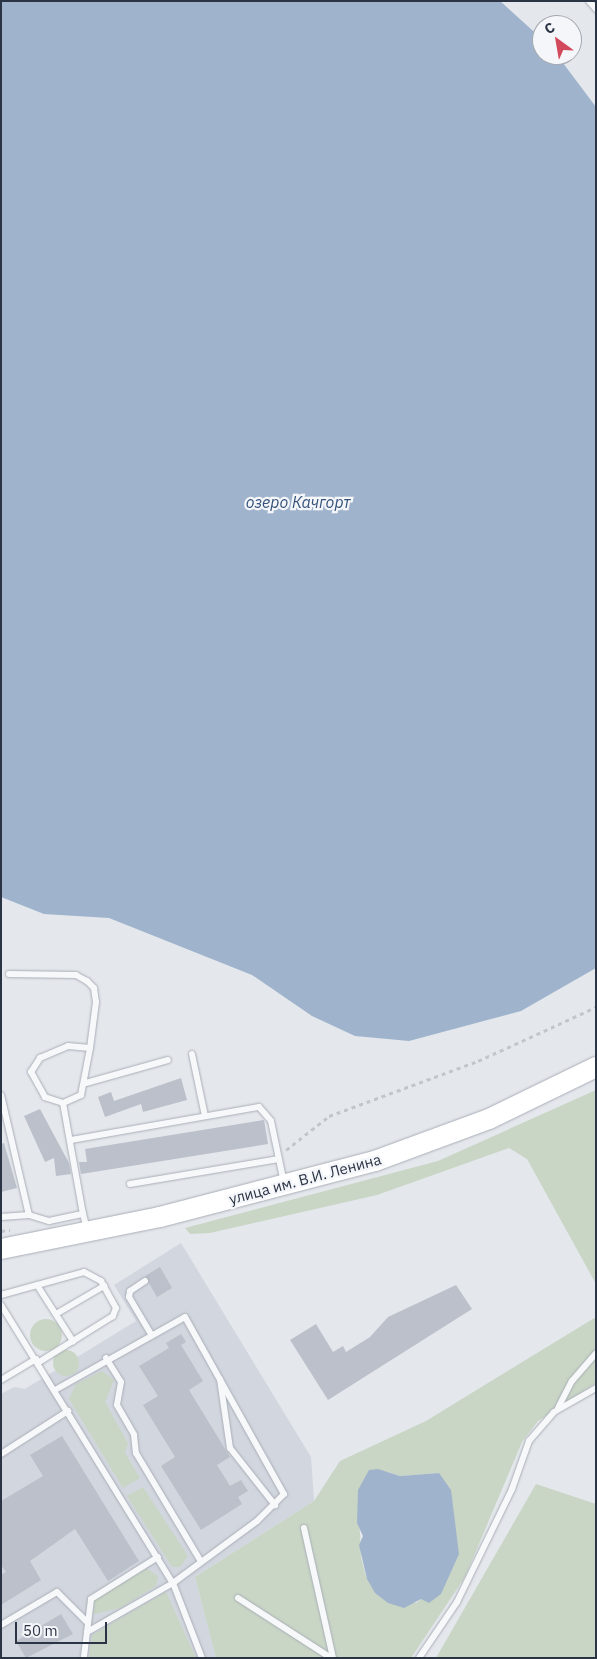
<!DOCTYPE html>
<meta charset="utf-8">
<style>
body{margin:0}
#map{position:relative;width:597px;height:1659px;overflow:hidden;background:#e4e7ec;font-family:"IBM Plex Sans",sans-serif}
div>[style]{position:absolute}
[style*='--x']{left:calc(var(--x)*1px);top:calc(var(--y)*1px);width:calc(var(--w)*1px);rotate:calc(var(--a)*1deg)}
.built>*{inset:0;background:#d2d6de}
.green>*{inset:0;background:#c9d6c5}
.round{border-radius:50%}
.water>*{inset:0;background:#9fb4cc}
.building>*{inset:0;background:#bbc0ca}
.path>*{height:2.5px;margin-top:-1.25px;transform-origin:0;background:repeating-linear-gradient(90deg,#c2c5cb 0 4px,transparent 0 8px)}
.roads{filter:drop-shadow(0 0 1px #a9aeb7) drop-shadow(0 0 1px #a9aeb7)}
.service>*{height:6px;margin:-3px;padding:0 3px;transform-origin:3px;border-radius:3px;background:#f7f8fa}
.primary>*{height:20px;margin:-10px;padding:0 10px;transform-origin:10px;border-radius:10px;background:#fff}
span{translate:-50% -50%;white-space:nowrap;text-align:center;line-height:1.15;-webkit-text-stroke:4.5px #f4f6f9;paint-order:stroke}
.street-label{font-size:15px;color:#2b3445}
.water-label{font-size:16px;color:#34527a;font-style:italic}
.frame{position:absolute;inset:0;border:2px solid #2b3445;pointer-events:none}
.north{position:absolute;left:532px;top:15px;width:50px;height:50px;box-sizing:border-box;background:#f4f6f9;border:1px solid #a4a8b1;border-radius:50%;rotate:328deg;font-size:14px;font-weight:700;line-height:20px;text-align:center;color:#2b3445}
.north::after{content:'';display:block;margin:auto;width:18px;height:22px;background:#d1495b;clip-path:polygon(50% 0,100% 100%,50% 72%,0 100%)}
.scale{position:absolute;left:15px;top:1622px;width:92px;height:22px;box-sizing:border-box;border:2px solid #2b3445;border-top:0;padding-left:6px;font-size:15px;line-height:18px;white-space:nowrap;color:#2b3445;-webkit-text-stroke:4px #f4f6f9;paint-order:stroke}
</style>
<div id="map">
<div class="built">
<i style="clip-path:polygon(181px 1243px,311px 1457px,314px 1501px,195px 1577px,216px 1658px,1px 1658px,1px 1394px,14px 1387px,25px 1389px,136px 1321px,114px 1285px)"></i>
</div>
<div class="green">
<i style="clip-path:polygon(596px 1090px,596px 1284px,527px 1159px,509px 1148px,377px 1195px,210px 1233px,190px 1234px,185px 1228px,438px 1161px)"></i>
<i style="clip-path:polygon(evenodd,596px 1317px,596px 1383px,538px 1421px,522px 1442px,465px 1577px,411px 1658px,216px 1658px,195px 1577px,314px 1501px,340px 1461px,426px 1421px,596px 1317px,388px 1472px,400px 1476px,439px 1473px,421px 1599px,416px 1603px,366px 1577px,361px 1557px,358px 1490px,388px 1472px)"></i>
<i class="round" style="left:30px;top:1319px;width:32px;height:32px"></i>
<i class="round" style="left:53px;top:1350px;width:26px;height:26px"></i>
<i style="clip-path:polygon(102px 1371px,114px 1380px,105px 1402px,128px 1443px,125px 1453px,140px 1478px,123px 1488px,69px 1399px,76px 1384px)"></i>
<i style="clip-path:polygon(536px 1484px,596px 1504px,596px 1658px,436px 1658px)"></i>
<i style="clip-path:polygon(143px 1487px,188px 1556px,180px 1567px,172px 1567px,127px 1496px)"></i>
<i style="clip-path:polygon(146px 1568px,158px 1576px,156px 1586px,120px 1608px,94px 1614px,94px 1599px)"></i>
<i style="clip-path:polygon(166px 1592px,196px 1658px,89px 1658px,92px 1635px)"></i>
</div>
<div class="water">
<i style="clip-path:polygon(1px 1px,500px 1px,542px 39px,542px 55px,557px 55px,596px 107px,596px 968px,521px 1011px,409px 1041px,355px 1036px,312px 1016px,252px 975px,109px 918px,44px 914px,1px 897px)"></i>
<i style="clip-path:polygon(378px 1469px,400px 1476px,439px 1473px,451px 1490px,459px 1554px,441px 1594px,429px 1603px,421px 1599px,404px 1608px,388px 1603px,375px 1593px,367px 1579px,359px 1545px,363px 1536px,357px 1523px,358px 1490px,369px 1470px)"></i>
</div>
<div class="building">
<i style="clip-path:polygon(181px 1078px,187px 1100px,143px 1112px,141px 1104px,105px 1117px,98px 1097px,111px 1092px,114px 1101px)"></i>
<i style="clip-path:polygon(40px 1109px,69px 1163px,71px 1174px,56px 1176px,54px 1158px,45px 1162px,24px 1116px)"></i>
<i style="clip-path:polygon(264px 1120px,268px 1144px,81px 1174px,79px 1162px,87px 1162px,85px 1149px)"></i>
<i style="clip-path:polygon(4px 1143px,17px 1188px,1px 1192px,1px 1144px)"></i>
<i style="clip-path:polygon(160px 1267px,172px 1288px,157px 1297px,145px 1276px)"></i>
<i style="clip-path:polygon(456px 1285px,472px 1309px,328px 1400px,290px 1340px,316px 1324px,333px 1352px,343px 1346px,346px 1352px,370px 1337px,388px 1317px)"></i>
<i style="clip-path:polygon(181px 1334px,186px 1342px,181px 1345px,203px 1381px,189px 1390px,230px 1457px,217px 1465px,230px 1486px,241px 1480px,248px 1491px,238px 1497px,242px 1504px,201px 1530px,161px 1466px,175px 1457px,143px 1405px,158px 1396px,139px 1366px,169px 1348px,166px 1343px)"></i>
<i style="clip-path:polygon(62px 1436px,139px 1561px,108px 1581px,75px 1529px,30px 1561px,41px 1580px,1px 1605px,1px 1575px,6px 1572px,1px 1565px,1px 1501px,43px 1476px,30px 1455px)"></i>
<i style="clip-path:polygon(61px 1614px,73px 1634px,26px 1658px,16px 1641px)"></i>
</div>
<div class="path">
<i style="--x:286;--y:1150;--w:55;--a:-38.3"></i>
<i style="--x:329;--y:1116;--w:159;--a:-20.3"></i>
<i style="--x:478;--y:1061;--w:130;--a:-24.6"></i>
<i style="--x:1;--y:1231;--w:9;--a:-6"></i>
</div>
<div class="roads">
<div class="service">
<i style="--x:589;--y:1;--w:11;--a:49"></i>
<i style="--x:9;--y:974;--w:67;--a:0.9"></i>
<i style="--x:76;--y:975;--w:13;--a:29"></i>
<i style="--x:87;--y:981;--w:10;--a:45"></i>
<i style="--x:94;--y:988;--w:14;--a:82"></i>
<i style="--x:96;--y:1002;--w:46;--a:97.4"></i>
<i style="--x:68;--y:1046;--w:22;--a:5"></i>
<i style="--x:90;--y:1048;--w:48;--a:100.8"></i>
<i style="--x:81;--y:1095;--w:20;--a:156"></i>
<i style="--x:63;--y:1103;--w:19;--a:-162"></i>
<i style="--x:45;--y:1097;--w:29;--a:-119"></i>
<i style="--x:31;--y:1072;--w:17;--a:-57"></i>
<i style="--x:40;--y:1058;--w:30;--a:-23"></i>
<i style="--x:192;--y:1054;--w:63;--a:78.2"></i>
<i style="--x:86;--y:1083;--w:85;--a:-15.7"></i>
<i style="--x:1;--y:1095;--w:123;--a:76.9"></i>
<i style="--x:29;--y:1215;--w:28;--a:176"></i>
<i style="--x:63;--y:1103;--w:113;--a:79.8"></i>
<i style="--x:71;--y:1140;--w:191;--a:-10"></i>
<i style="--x:259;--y:1107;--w:18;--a:49"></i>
<i style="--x:271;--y:1121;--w:63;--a:78.2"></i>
<i style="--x:130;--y:1184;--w:151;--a:-9.5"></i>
<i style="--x:29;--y:1215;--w:21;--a:17"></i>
<i style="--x:49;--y:1221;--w:35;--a:-12"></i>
<i style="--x:83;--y:1214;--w:16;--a:75"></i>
<i style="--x:145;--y:1281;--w:18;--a:146"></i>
<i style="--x:130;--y:1291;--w:6;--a:99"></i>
<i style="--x:129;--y:1297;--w:43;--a:59.3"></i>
<i style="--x:37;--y:1285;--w:67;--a:57.3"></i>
<i style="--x:1;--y:1295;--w:86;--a:-15.5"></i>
<i style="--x:84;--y:1272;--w:19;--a:28"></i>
<i style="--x:101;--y:1281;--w:31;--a:61"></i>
<i style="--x:116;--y:1308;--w:9;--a:111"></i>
<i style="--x:113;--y:1316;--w:87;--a:148.1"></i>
<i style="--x:1;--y:1305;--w:327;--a:58.3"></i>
<i style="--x:173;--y:1583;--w:80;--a:68.9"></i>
<i style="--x:56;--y:1314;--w:56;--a:-30.3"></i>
<i style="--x:106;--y:1358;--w:28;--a:58"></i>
<i style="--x:121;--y:1382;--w:23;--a:100"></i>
<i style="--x:117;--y:1405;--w:34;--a:60"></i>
<i style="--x:134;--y:1435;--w:18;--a:84"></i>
<i style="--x:136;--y:1453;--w:125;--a:59.1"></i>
<i style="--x:220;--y:1379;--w:70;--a:81.8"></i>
<i style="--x:230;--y:1448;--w:73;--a:51.7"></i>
<i style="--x:1;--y:1380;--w:41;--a:-31"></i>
<i style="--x:55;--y:1390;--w:149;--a:-29.3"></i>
<i style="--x:185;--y:1317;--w:203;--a:60.8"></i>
<i style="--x:284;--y:1494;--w:38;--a:135"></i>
<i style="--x:257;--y:1521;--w:104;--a:143.6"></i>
<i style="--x:173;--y:1583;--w:99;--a:150.3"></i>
<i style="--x:87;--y:1632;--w:26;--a:97"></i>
<i style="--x:558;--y:1408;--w:30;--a:-63"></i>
<i style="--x:572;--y:1381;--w:37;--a:-49"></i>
<i style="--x:1;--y:1454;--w:80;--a:-32.7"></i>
<i style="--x:304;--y:1528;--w:133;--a:77.4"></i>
<i style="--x:238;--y:1598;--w:111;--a:32.8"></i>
<i style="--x:1;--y:1625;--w:65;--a:-30.5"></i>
<i style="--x:57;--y:1592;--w:42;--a:45"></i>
<i style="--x:87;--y:1632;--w:33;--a:-83"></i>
<i style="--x:91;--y:1599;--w:79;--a:-32.1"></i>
<i style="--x:419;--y:1658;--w:68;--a:-55.8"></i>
<i style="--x:457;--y:1602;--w:126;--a:-64"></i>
<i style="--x:512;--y:1489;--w:51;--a:-70.5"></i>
<i style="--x:529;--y:1441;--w:38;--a:-49"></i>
<i style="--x:554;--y:1412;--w:48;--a:-29.7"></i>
</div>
<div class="primary">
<i style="--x:1;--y:1249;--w:162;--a:-11.4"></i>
<i style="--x:160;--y:1217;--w:222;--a:-14.6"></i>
<i style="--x:375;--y:1161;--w:121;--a:-20.2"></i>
<i style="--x:489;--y:1119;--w:119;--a:-25.9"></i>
</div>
</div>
<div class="street-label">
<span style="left:305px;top:1179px;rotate:-15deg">улица им. В.И. Ленина</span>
</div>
<div class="water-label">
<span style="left:298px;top:502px">озеро Качгорт</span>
</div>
<div class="frame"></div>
<div class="north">С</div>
<div class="scale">50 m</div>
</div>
